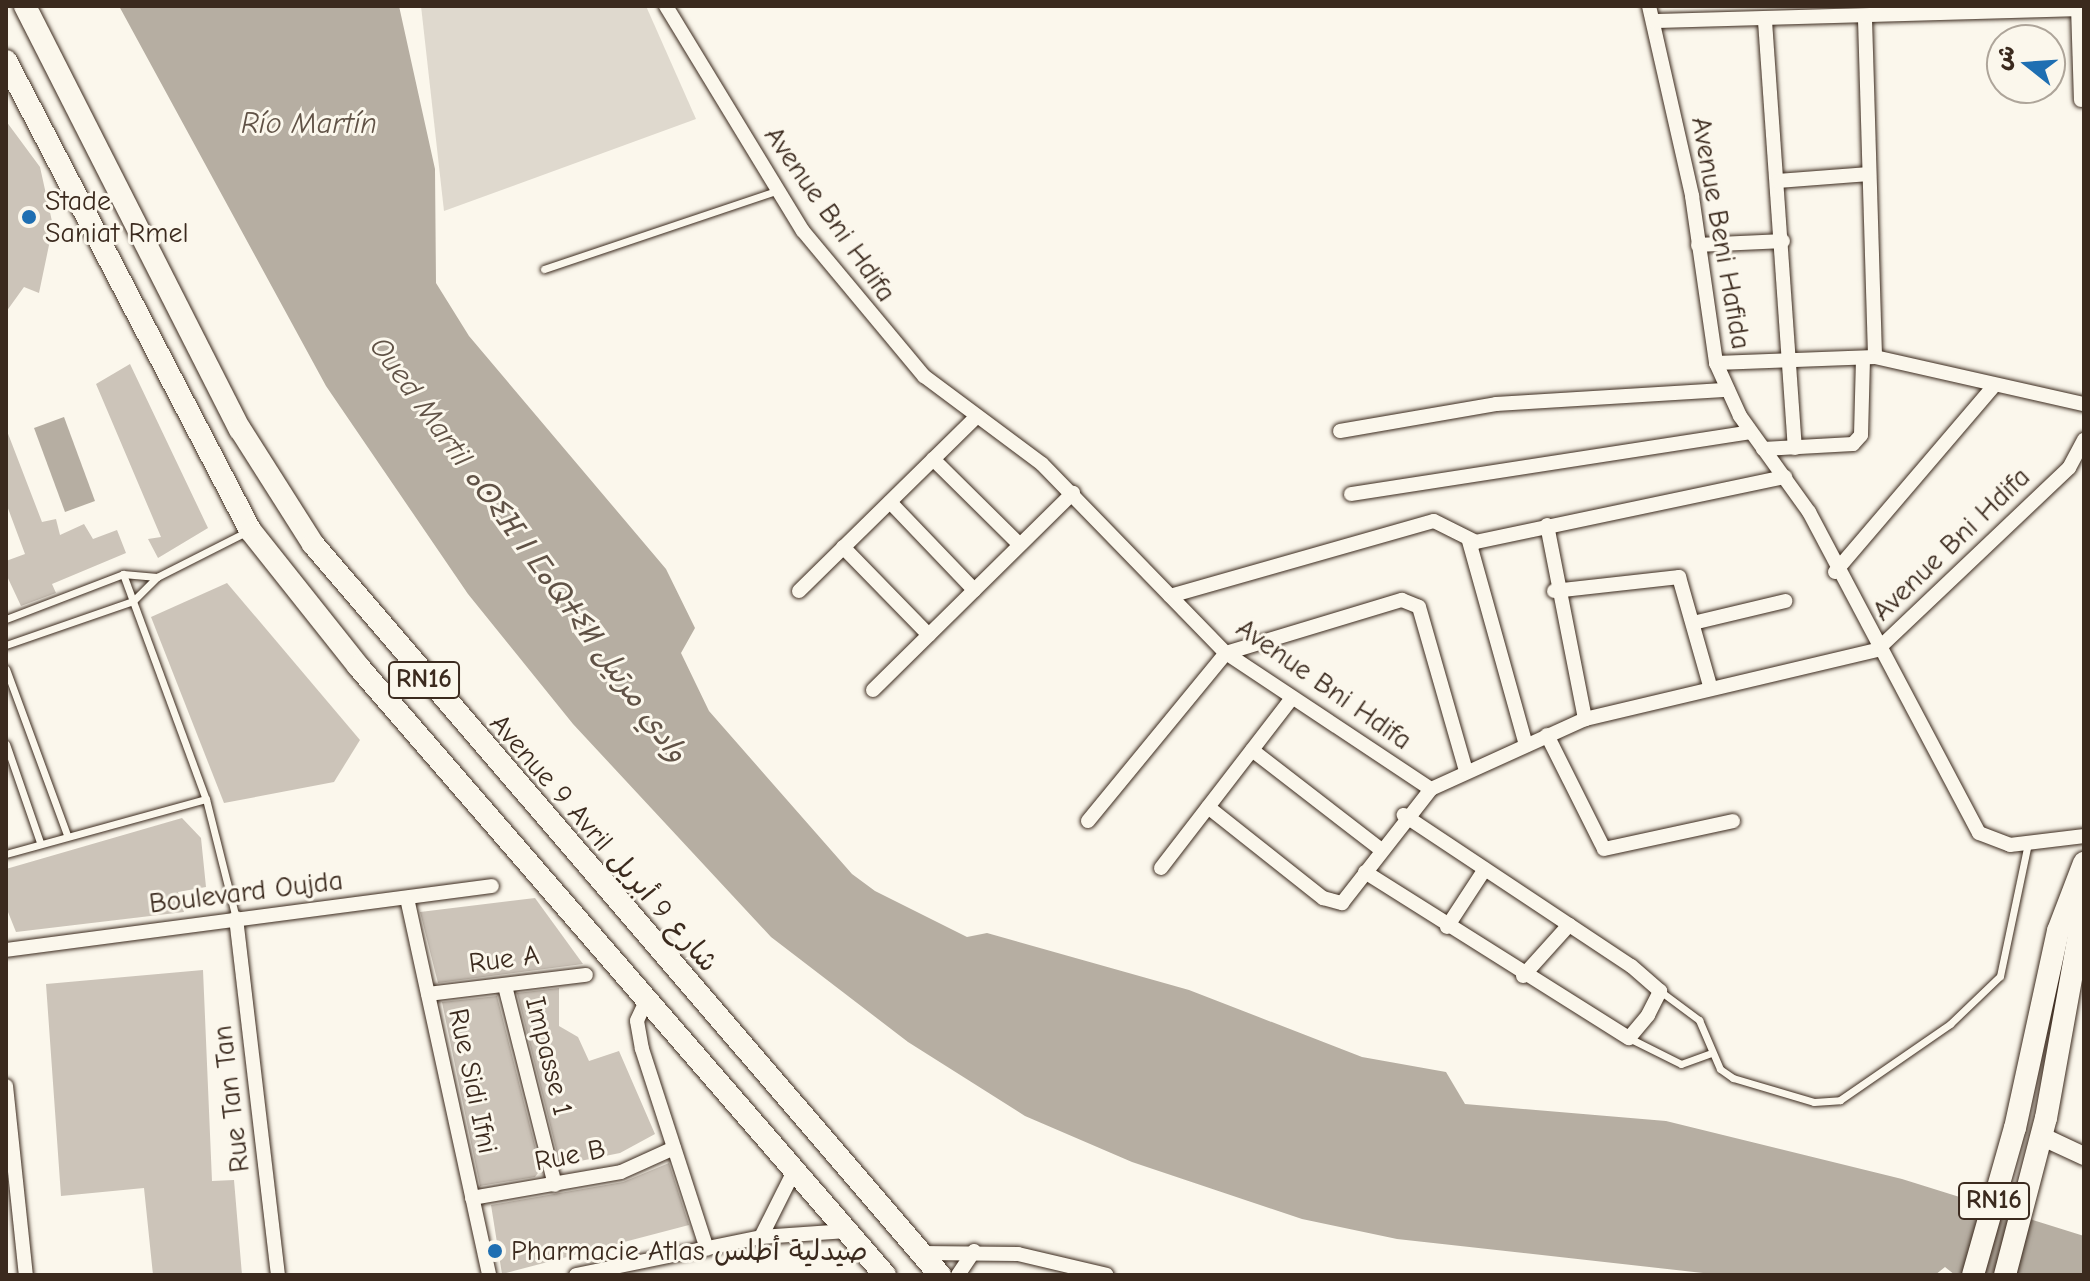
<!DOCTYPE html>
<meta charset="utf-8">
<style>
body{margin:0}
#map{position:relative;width:2090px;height:1281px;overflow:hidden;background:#fbf7ec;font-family:"Comic Neue","Playpen Sans Arabic","Noto Sans Tifinagh",sans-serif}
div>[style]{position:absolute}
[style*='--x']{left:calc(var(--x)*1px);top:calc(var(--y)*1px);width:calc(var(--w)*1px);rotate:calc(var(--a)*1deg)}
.green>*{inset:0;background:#dfd9ce}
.water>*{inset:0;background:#b6aea2}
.building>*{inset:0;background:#ccc4b9}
.roads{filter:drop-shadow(0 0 2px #3b2a1e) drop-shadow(0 0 2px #3b2a1e)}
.service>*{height:7px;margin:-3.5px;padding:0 3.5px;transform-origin:3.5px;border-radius:3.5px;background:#fbf7ec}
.minor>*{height:14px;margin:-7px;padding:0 7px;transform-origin:7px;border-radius:7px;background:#fbf7ec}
.tertiary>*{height:18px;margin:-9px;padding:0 9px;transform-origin:9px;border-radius:9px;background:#fbf7ec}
.primary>*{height:22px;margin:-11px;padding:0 11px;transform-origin:11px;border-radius:11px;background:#fbf7ec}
.trunk>*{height:22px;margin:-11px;padding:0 11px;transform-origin:11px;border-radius:11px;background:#fbf7ec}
.dots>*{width:22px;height:22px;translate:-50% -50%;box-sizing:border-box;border:4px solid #fbf7ec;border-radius:50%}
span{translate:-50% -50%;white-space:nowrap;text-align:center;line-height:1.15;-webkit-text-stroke:6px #fbf7ec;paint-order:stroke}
.shield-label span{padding:2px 6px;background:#fbf7ec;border:2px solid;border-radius:6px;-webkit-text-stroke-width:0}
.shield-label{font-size:26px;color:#3b2a1e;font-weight:700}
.poi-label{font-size:28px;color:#3b2a1e}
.left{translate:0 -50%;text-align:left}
.street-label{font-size:28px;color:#3b2a1e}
.water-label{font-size:30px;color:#605246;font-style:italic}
.frame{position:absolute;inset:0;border:8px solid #3b2a1e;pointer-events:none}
.north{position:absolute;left:1986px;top:24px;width:80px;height:80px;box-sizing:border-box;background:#fbf7ec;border:2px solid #aea59a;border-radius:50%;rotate:287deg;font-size:22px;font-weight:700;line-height:32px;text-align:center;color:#3b2a1e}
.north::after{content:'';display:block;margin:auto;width:28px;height:36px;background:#1f6fb2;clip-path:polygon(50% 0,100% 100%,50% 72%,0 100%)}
</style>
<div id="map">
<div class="green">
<i style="clip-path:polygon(421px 6px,646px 6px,696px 119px,444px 211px)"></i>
</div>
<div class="water">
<i style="clip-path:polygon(119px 6px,399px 6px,435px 169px,436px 283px,469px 336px,666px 569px,695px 628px,681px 653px,709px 711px,852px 874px,875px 891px,967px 937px,987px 933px,1189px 990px,1362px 1057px,1446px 1072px,1465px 1104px,1666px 1121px,1902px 1179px,2084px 1236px,2084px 1275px,1955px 1275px,1945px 1267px,1935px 1275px,1721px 1275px,1397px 1239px,1302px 1219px,1132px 1162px,1025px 1116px,908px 1042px,771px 937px,573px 724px,468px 594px,326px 386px)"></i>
<i style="clip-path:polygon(64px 417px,95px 501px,65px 512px,34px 428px)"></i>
</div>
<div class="building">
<i style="clip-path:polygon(6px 121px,40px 167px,53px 226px,39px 293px,24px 287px,6px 312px)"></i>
<i style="clip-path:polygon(130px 364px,208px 528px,158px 558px,148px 539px,161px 537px,96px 384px)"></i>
<i style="clip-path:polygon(7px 431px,42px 522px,56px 519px,60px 535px,84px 524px,93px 539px,117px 530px,126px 553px,52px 584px,56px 593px,21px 606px,6px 574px,6px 561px,25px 554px,6px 503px)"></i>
<i style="clip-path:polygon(227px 583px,360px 740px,334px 782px,224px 803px,151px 617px)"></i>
<i style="clip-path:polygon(182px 818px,201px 838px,206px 887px,178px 892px,184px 912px,16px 932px,6px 907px,6px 869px)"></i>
<i style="clip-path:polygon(535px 898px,583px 964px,438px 983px,420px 912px)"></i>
<i style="clip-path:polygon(203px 970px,212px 1181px,234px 1180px,242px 1275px,153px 1275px,144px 1188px,61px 1196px,46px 984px)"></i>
<i style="clip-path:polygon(559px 988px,559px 1026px,578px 1037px,589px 1061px,619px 1051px,655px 1134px,620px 1153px,560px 1165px,517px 993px)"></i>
<i style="clip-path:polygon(497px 996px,541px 1169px,535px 1177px,480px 1186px,442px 1002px)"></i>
<i style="clip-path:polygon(669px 1163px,689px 1225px,502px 1274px,491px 1205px,623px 1182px)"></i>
</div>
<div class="roads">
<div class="service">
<i style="--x:544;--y:269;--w:245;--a:-18.6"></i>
<i style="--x:123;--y:574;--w:240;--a:69.8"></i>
<i style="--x:206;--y:799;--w:123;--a:75.9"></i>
<i style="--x:6;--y:619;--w:125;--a:-21"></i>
<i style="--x:123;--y:574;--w:34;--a:5"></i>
<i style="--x:6;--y:645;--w:134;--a:-19.1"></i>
<i style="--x:133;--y:601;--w:34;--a:-45"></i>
<i style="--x:157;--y:577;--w:102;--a:-26.8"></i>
<i style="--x:6;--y:669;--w:177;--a:69.8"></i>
<i style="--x:6;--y:744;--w:104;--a:70.9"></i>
<i style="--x:6;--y:854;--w:207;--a:-15.4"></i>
<i style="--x:1660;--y:991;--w:49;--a:36.6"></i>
<i style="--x:1699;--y:1020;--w:53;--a:66.8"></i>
<i style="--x:1720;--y:1069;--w:16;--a:35"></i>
<i style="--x:1733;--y:1078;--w:84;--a:16.5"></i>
<i style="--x:1814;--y:1102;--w:26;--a:-4"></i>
<i style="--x:1840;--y:1100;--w:134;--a:-34.6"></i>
<i style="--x:1950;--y:1024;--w:69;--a:-43.8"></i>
<i style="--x:2000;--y:976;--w:136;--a:-78.1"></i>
<i style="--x:1629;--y:1038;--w:58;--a:26.6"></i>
<i style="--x:1681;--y:1064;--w:33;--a:-20"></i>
</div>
<div class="minor">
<i style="--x:666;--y:6;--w:263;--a:58.7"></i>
<i style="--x:803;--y:231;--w:189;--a:50.2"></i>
<i style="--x:924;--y:376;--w:147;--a:36.7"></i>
<i style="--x:1042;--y:464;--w:264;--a:45.8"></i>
<i style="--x:1226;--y:653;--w:246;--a:33.6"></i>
<i style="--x:1431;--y:789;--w:169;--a:-24.4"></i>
<i style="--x:1585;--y:719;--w:300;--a:-13.3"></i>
<i style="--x:1877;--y:650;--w:265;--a:-43.5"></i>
<i style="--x:2069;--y:468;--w:32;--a:-62"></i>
<i style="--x:1649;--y:6;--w:195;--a:77.2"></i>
<i style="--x:1692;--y:196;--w:169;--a:81.8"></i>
<i style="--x:1716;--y:363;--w:58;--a:65.6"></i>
<i style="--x:1740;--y:416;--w:118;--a:54.3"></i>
<i style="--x:1809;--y:512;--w:363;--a:62.1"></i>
<i style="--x:1979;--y:833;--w:33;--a:21"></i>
<i style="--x:2010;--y:845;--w:75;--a:-6.9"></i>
<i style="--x:2078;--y:6;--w:94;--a:88.2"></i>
<i style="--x:1865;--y:19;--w:338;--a:88.3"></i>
<i style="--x:1655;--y:21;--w:429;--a:-1.6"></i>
<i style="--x:1765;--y:21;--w:428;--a:86"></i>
<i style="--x:1778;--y:181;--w:91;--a:-4.4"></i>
<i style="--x:1698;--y:245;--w:85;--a:-2.7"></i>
<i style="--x:1716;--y:363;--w:159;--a:-2.2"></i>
<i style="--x:1875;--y:357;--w:214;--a:12.7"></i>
<i style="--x:1340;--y:431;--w:158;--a:-9.8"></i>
<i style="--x:1496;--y:404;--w:232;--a:-3.5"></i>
<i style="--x:1763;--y:449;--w:90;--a:-3.2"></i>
<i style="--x:1853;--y:444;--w:12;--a:-48"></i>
<i style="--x:1861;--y:435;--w:77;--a:-88.5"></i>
<i style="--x:933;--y:459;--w:122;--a:44.7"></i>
<i style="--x:1351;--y:494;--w:404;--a:-8.8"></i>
<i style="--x:890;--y:502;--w:122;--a:46.3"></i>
<i style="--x:1547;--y:525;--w:198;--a:78.9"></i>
<i style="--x:1469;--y:541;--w:212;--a:74.4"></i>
<i style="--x:843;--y:547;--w:123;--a:45.7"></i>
<i style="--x:1835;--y:572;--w:242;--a:-49.5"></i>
<i style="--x:799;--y:591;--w:248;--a:-44.5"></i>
<i style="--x:1554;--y:591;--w:126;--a:-6.4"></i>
<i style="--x:1679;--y:577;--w:113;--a:74.1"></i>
<i style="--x:1170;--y:596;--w:274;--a:-15.9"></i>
<i style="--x:1434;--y:521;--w:47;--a:26.6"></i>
<i style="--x:1476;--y:542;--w:316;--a:-11.9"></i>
<i style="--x:1693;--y:623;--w:95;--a:-13.4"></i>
<i style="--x:873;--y:690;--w:281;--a:-44.6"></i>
<i style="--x:1547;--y:735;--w:127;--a:63.4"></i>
<i style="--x:1604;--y:849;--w:132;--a:-12.2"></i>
<i style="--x:1252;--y:750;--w:162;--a:37.7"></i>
<i style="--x:1208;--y:807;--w:147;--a:38.4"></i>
<i style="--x:1323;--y:898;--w:20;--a:15"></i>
<i style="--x:1342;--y:903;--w:145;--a:-52"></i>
<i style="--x:1088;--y:821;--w:217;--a:-50.6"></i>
<i style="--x:1226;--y:653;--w:184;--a:-16.8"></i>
<i style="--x:1402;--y:600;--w:18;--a:22"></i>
<i style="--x:1419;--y:607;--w:171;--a:74"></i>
<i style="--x:1161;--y:868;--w:215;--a:-52.4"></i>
<i style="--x:1365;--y:872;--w:312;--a:32.2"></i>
<i style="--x:1629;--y:1038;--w:30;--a:-50"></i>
<i style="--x:1648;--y:1015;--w:27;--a:-63"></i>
<i style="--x:1660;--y:991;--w:38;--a:-139"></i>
<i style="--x:1631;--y:966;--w:273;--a:-146.4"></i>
<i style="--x:407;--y:898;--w:386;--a:77.7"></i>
<i style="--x:236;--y:918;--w:359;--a:83.3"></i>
<i style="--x:1447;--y:927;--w:69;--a:-56.8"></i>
<i style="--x:6;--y:950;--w:490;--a:-7.5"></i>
<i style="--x:1523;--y:976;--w:69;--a:-48"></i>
<i style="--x:505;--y:986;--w:205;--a:75.9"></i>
<i style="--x:428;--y:994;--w:159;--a:-6.9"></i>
<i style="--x:648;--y:997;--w:26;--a:115"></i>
<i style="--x:637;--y:1021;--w:28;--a:80"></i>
<i style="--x:642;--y:1049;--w:210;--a:72"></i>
<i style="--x:6;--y:1086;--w:190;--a:84"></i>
<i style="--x:472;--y:1198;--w:151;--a:-9.9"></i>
<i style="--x:621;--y:1172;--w:58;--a:-24.4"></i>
<i style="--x:761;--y:1237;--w:76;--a:-63.4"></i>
<i style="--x:921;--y:1253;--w:97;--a:0.6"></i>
<i style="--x:1018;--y:1254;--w:91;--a:13.3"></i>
<i style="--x:576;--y:1275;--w:189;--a:-11.6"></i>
<i style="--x:761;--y:1237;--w:86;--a:-4"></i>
<i style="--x:958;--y:1275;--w:29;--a:-56"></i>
</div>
<div class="tertiary">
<i style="--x:2041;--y:1136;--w:47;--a:24.9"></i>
</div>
<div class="primary">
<i style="--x:1973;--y:1275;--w:153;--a:-74.1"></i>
<i style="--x:2015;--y:1128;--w:202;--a:-77.7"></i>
<i style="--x:2058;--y:931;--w:73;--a:-69.1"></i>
<i style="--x:2005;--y:1275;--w:162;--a:-75.4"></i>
<i style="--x:2046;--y:1118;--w:215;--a:-79.8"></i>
</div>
<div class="trunk">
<i style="--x:25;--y:6;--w:475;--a:63.1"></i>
<i style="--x:240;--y:429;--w:136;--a:57.6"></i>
<i style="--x:313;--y:544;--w:963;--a:49.38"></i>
<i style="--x:6;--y:61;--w:529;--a:62.51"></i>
<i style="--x:250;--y:530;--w:174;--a:51.5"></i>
<i style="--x:358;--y:666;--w:805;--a:49.13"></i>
</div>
</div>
<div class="dots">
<i style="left:29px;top:217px;background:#1f6fb2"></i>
<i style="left:495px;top:1251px;background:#1f6fb2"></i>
</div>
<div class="shield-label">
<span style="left:424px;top:680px">RN16</span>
<span style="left:1994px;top:1201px">RN16</span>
</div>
<div class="poi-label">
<span class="left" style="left:45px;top:217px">Stade<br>Saniat Rmel</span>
<span class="left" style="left:511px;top:1251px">Pharmacie Atlas صيدلية أطلس</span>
</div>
<div class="street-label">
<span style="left:830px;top:214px;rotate:55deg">Avenue Bni Hdifa</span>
<span style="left:1721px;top:233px;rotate:80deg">Avenue Beni Hafida</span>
<span style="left:1951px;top:544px;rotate:-44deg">Avenue Bni Hdifa</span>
<span style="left:1324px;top:684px;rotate:35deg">Avenue Bni Hdifa</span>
<span style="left:604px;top:843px;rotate:49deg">Avenue 9 Avril شارع 9 أبريل</span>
<span style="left:246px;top:892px;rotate:-7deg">Boulevard Oujda</span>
<span style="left:504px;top:959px;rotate:-7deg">Rue A</span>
<span style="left:549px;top:1056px;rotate:76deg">Impasse 1</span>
<span style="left:473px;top:1081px;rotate:78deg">Rue Sidi Ifni</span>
<span style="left:231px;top:1099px;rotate:-97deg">Rue Tan Tan</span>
<span style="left:570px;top:1155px;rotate:-11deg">Rue B</span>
</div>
<div class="water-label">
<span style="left:309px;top:124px">Río Martín</span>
<span style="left:528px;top:550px;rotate:54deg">Oued Martil ⴰⵙⵉⴼ ⵏ ⵎⴰⵕⵜⵉⵍ وادي مرتيل</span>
</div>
<div class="frame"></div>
<div class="north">ش</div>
</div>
